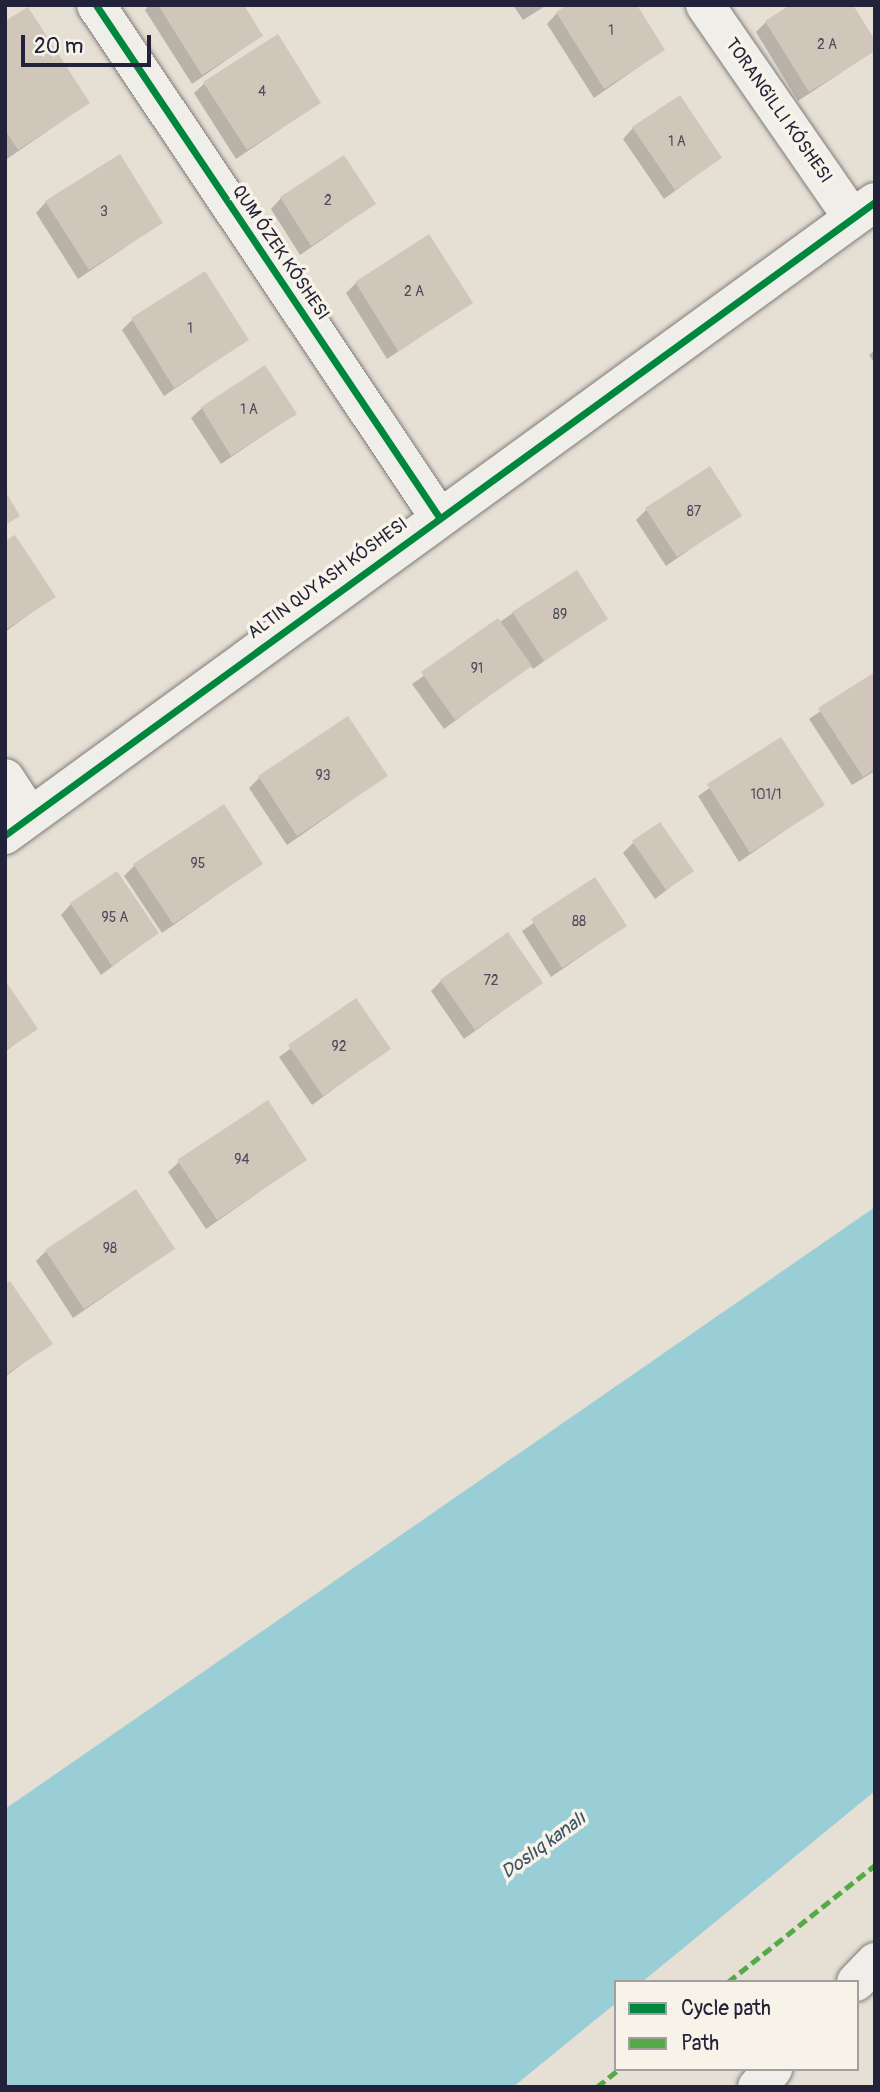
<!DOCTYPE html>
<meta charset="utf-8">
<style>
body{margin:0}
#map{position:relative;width:880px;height:2092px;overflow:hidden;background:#e6dfd4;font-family:Pangolin,sans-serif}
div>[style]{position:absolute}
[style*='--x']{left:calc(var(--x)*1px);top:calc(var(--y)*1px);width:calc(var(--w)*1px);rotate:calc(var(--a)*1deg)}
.water>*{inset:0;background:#9aced7}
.shadow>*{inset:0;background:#0003}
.building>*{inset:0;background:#d1c6ba}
.roads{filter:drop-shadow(0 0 2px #7f7b7b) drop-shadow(0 0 2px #7f7b7b)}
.minor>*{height:38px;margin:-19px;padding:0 19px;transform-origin:19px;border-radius:19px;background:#f0eee9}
.quiet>*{height:5px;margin-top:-2.5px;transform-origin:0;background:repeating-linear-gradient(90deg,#53aa46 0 10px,transparent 0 15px)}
.cycleway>*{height:7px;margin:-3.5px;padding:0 3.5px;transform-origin:3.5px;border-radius:3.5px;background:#00873e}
span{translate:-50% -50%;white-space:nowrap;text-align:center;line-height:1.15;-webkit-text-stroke:7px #f7f3e8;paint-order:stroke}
.number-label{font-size:14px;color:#4e4b5b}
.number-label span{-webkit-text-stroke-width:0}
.street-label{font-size:18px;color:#22223b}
.water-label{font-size:19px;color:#3c546a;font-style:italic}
.frame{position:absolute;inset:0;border:7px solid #22223b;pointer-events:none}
.legend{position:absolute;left:614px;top:1980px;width:245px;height:91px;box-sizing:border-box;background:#f7f3e8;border:2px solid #a29fa3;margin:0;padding:9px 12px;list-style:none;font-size:21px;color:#22223b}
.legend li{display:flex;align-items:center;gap:14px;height:35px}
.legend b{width:35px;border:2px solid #a29fa3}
.scale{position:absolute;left:21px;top:35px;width:130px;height:32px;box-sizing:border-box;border:4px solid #22223b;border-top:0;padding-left:9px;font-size:21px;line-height:24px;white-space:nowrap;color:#22223b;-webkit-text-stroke:5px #f7f3e8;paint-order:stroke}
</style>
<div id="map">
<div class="water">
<i style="clip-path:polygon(875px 1207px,875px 1791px,642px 1982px,616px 1982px,616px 2003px,513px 2087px,5px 2087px,5px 1809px)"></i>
</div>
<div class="shadow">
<i style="clip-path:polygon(149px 5px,242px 5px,261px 36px,192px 84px,145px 10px)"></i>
<i style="clip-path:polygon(513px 5px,547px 5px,523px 20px)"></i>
<i style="clip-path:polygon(557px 13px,663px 50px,594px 98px,547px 24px)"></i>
<i style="clip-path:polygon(766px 22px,875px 50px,798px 101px,756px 32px)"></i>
<i style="clip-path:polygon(5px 23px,88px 103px,7px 159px,5px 156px)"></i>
<i style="clip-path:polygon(205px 83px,319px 103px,236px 159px,194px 93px)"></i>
<i style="clip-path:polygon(633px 128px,720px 158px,664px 199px,623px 139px)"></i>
<i style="clip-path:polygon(281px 198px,374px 204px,300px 255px,271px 209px)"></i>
<i style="clip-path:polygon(46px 202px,161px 223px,78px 279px,36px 213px)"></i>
<i style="clip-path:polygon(356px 283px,471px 303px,387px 359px,346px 293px)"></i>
<i style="clip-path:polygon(132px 320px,247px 340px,164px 396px,122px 330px)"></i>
<i style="clip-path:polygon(875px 350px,875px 364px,869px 355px)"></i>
<i style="clip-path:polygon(202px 408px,295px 414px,221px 464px,191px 418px)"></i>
<i style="clip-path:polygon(646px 510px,739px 515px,666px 566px,636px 520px)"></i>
<i style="clip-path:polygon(5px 543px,54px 596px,5px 632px)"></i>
<i style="clip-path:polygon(513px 613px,606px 618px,533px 669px,530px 665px,444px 729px,412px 684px)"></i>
<i style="clip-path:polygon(875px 674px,875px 771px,852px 785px,809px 719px)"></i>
<i style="clip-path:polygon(781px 739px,822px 805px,739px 862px,698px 796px)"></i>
<i style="clip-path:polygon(386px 776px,287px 845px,249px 788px,259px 778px)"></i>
<i style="clip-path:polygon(633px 843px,691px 871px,655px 899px,623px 853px)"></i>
<i style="clip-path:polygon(261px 864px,162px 933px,124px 876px,134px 866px)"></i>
<i style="clip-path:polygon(595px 880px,625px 926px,551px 977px,522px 931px)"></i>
<i style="clip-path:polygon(71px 904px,157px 933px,101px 975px,61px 915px)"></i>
<i style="clip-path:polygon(441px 981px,541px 983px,464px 1039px,431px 991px)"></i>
<i style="clip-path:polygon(5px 983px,36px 1028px,5px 1052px)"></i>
<i style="clip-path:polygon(356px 1001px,389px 1048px,312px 1105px,279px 1057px)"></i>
<i style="clip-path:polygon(305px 1160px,206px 1229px,168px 1172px,179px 1162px)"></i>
<i style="clip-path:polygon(173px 1249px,73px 1318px,36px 1261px,46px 1251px)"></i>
<i style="clip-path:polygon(5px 1286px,50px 1343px,5px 1377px)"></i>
</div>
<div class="building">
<i style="clip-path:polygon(158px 5px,244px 5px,263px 36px,202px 75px)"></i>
<i style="clip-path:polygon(567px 5px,637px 5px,665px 50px,604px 89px,556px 12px)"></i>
<i style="clip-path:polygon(790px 5px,853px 5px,875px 40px,875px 51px,809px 92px,765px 21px)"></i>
<i style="clip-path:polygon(28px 7px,90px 103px,18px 150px,5px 130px,5px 21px)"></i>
<i style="clip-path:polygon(278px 34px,321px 103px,247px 150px,203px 82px)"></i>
<i style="clip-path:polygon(680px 95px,722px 158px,675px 190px,632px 127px)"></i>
<i style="clip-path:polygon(120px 154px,163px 223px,89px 270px,45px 201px)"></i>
<i style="clip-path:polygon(344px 155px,376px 204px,311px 246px,280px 197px)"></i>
<i style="clip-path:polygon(429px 234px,473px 303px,398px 351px,355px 282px)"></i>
<i style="clip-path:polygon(205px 271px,249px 340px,174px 388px,131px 318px)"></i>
<i style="clip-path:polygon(265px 365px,297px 414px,231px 456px,201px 407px)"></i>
<i style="clip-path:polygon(710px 466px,742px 516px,677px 557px,645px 508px)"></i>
<i style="clip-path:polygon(5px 491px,20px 516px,5px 525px)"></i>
<i style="clip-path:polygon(15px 535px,56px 597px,5px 630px,5px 541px)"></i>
<i style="clip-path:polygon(577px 570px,608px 619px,544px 661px,512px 612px)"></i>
<i style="clip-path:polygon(498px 618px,532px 666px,455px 720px,421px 672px)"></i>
<i style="clip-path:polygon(875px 672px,875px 769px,863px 777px,818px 708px)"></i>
<i style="clip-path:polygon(348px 716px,388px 776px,297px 836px,258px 776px)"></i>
<i style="clip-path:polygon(781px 737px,825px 805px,750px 853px,707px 784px)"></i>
<i style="clip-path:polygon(224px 804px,263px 864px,173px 924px,133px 864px)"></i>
<i style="clip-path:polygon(660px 822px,694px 871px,666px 890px,632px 841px)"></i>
<i style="clip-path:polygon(117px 871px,159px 933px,112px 966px,70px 903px)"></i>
<i style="clip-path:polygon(595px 877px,627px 926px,562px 968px,531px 919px)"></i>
<i style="clip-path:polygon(508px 932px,543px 983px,475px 1030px,440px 980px)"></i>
<i style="clip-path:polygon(5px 980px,38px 1029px,5px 1051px)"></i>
<i style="clip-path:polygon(356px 998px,391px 1049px,323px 1096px,288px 1045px)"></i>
<i style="clip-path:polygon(268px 1100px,307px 1160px,217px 1220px,177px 1160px)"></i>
<i style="clip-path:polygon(136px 1189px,175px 1249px,84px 1309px,45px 1250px)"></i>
<i style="clip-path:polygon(10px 1281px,53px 1344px,5px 1375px,5px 1284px)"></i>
</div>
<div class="roads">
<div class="minor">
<i style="--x:96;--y:5;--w:616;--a:56.18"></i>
<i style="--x:705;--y:5;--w:258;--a:55.3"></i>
<i style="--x:5;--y:778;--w:45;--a:56.7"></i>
<i style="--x:5;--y:835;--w:1076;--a:-36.04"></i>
<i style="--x:856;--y:1982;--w:28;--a:-46"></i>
<i style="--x:757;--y:2087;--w:24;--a:-48"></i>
</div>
</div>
<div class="quiet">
<i style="--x:728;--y:1982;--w:188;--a:-38.5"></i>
<i style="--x:597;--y:2087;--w:28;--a:-39"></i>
</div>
<div class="cycleway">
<i style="--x:96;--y:5;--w:616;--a:56.18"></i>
<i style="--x:5;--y:835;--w:1076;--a:-36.04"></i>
</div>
<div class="number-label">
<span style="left:611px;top:31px">1</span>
<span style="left:827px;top:45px">2 А</span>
<span style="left:262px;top:92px">4</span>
<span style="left:677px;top:142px">1 А</span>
<span style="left:328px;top:201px">2</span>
<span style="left:104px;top:212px">3</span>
<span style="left:414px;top:292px">2 А</span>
<span style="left:190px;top:329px">1</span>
<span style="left:249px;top:410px">1 А</span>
<span style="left:694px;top:512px">87</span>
<span style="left:560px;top:615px">89</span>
<span style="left:477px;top:669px">91</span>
<span style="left:323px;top:776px">93</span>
<span style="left:766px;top:795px">101/1</span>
<span style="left:198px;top:864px">95</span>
<span style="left:115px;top:918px">95 А</span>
<span style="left:579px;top:922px">88</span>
<span style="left:491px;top:981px">72</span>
<span style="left:339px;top:1047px">92</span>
<span style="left:242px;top:1160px">94</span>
<span style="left:110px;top:1249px">98</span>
</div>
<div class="street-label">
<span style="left:778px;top:111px;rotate:55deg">TORANǴILLI KÓSHESI</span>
<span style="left:280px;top:253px;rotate:56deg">QUM ÓZEK KÓSHESI</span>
<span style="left:328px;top:579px;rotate:-36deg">ALTIN QUYASH KÓSHESI</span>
</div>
<div class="water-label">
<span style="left:544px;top:1846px;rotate:-36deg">Doslıq kanalı</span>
</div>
<div class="frame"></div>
<ul class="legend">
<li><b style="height:9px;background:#00873e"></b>Cycle path</li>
<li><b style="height:9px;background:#53aa46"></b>Path</li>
</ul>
<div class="scale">20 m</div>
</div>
